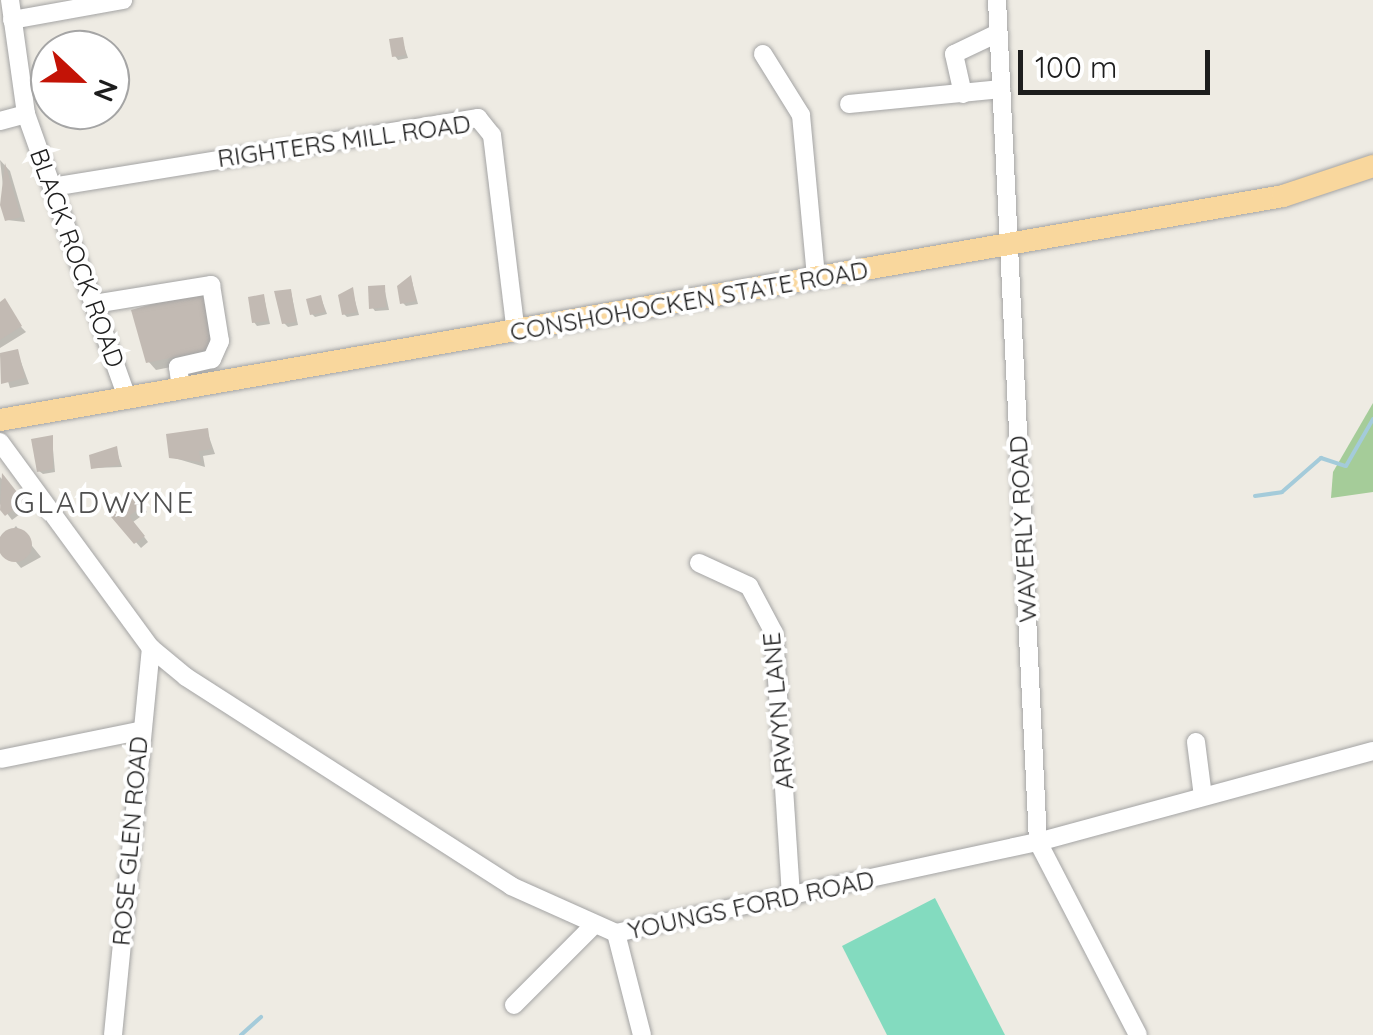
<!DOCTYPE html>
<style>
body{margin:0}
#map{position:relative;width:1373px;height:1035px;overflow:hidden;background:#eeebe3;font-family:Quicksand,sans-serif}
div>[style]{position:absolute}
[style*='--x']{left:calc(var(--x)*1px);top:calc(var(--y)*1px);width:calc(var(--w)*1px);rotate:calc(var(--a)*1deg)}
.forest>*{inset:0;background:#a5cc99}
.pitch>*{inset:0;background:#83dbbf}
.shadow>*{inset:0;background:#0003}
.stream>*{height:4px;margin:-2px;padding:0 2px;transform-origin:2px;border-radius:2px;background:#a4cbda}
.building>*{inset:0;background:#c2bab3}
.round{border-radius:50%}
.roads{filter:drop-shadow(0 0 2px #a4a4a4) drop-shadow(0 0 2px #a4a4a4)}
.minor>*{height:18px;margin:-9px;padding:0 9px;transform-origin:9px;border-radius:9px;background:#fff}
.major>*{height:22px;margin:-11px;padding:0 11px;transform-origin:11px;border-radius:11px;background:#f9d79d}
span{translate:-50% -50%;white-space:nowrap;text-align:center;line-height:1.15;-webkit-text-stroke:8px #fff;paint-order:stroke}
.street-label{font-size:25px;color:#1d1d1d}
.quarter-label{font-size:30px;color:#505050;letter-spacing:2.5px}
.north{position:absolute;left:30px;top:30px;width:100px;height:100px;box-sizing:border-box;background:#fff;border:2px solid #a5a5a5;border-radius:50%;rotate:112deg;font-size:28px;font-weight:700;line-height:40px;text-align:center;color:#1d1d1d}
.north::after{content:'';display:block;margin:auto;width:35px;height:45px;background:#c31306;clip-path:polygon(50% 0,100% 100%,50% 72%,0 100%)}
.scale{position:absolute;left:1018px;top:50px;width:192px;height:45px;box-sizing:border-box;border:5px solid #1d1d1d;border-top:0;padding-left:12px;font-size:30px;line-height:35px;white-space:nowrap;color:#1d1d1d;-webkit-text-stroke:8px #fff;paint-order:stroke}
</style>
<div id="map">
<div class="forest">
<i style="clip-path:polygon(1373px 403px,1373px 492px,1331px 498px,1333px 472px)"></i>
</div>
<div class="pitch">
<i style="clip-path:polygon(935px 898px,1005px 1035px,887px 1035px,842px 946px)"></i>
</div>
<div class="shadow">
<i style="clip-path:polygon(402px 40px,408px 58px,398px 60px,395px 56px)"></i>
<i style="clip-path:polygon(0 160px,10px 171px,25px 222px,7px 220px)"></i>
<i style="clip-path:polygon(411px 278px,418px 304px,406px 306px,403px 303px)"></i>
<i style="clip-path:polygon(384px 287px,389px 310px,375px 311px,372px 307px)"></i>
<i style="clip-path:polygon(352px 290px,359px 315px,347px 317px,344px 314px)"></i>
<i style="clip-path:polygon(291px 292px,298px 325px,288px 327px,284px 323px)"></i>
<i style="clip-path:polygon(201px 293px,220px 357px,156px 370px,148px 361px)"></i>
<i style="clip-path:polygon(264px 297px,270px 324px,257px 326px,254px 322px)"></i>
<i style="clip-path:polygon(321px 298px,327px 314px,315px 317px,312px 314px)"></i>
<i style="clip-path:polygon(0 305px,26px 332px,0 348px)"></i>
<i style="clip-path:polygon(17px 351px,29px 384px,10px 388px,0 355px)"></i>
<i style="clip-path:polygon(207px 431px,215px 454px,203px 456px,205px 467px,171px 457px)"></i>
<i style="clip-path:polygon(52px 438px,55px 472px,43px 474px,39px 471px)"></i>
<i style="clip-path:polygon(116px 449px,122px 467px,93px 468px)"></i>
<i style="clip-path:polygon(0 477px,28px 508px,12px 520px,0 504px)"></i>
<i style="clip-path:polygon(142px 504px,147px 512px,133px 522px,148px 542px,141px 548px,110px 512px)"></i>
<i style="clip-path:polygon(16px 526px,41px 557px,21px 568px,0 543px)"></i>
</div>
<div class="stream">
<i style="--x:1255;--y:496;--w:27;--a:-8"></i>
<i style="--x:1282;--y:492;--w:52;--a:-41.1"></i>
<i style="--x:1321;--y:458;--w:26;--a:18"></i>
<i style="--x:1346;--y:466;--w:54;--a:-60.1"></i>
<i style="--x:241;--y:1035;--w:27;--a:-42"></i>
</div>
<div class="building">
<i style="clip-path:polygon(403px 37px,406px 55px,392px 57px,389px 39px)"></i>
<i style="clip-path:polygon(5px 163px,21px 217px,5px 221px,0 205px)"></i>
<i style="clip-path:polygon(411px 275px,416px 301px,400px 304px,397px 286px)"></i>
<i style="clip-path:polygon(385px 285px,386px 307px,369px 309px,368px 286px)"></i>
<i style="clip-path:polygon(353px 287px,357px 312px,342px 315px,338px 295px)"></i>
<i style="clip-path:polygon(291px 289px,296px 322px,282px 324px,274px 291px)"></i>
<i style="clip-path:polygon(202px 290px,213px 349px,146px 363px,131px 310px)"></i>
<i style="clip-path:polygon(264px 294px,268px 321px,252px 323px,248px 297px)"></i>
<i style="clip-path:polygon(321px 295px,325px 312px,310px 315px,306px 299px)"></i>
<i style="clip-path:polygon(5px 298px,22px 326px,0 340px,0 302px)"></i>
<i style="clip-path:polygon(18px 349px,25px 378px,1px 384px,0 353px)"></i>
<i style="clip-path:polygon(208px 428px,211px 449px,199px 451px,201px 462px,169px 458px,166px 434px)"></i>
<i style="clip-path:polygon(53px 435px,53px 469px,37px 472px,31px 439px)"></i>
<i style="clip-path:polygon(117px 446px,120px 465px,91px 469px,89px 455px)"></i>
<i style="clip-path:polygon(2px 473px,24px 501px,5px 516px,0 510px)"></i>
<i style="clip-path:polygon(136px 495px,144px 505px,129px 516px,145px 536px,134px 544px,106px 511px)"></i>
<i class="round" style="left:-2px;top:528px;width:34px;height:34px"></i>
</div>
<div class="roads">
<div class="minor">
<i style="--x:10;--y:0;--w:115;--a:82"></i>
<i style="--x:26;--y:114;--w:301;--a:70.4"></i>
<i style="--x:997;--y:0;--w:843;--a:87.21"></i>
<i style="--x:1038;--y:842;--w:217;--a:62.6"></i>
<i style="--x:12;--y:20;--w:113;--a:-10.2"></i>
<i style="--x:763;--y:54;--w:72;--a:58.1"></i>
<i style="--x:801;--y:115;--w:164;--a:84.7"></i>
<i style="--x:963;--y:94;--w:41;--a:-102.7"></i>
<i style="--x:954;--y:54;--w:49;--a:-25.5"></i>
<i style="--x:849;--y:104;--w:153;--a:-5.6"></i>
<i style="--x:0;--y:121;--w:27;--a:-15"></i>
<i style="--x:52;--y:187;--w:432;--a:-9.2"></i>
<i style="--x:478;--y:118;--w:22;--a:51"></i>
<i style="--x:492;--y:135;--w:198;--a:83.1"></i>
<i style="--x:94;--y:304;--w:119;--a:-9.2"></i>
<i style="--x:211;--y:285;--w:57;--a:80.9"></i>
<i style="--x:220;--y:341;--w:20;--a:114"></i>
<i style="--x:212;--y:359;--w:35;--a:167"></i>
<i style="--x:178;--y:367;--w:22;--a:82"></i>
<i style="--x:0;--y:442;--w:255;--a:53.8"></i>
<i style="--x:151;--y:648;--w:45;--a:39.6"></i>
<i style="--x:186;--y:677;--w:386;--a:32.7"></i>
<i style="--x:511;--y:886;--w:115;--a:24.1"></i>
<i style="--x:616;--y:933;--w:432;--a:-12.2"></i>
<i style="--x:1038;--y:842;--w:347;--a:-15.2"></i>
<i style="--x:699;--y:563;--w:55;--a:24.7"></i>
<i style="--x:749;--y:586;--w:53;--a:62"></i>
<i style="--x:774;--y:633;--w:266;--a:86.3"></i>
<i style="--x:1196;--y:742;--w:55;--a:82.7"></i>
<i style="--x:1;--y:759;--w:141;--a:-11.5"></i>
<i style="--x:616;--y:933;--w:105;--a:75.7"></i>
<i style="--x:514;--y:1005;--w:110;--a:-45"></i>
<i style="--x:113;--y:1035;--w:389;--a:-84.4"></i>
</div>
<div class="major">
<i style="--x:0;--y:420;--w:1302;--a:-9.9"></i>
<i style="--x:1283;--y:196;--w:95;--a:-18.4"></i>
</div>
</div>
<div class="street-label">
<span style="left:344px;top:141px;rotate:-8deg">RIGHTERS MILL ROAD</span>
<span style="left:77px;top:258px;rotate:70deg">BLACK ROCK ROAD</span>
<span style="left:689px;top:301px;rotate:-10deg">CONSHOHOCKEN STATE ROAD</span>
<span style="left:1023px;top:529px;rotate:-93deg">WAVERLY ROAD</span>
<span style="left:778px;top:711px;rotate:-95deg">ARWYN LANE</span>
<span style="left:130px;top:841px;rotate:-85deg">ROSE GLEN ROAD</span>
<span style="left:751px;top:905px;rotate:-12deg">YOUNGS FORD ROAD</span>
</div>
<div class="quarter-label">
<span style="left:105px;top:502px">GLADWYNE</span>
</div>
<div class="north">N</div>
<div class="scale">100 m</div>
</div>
